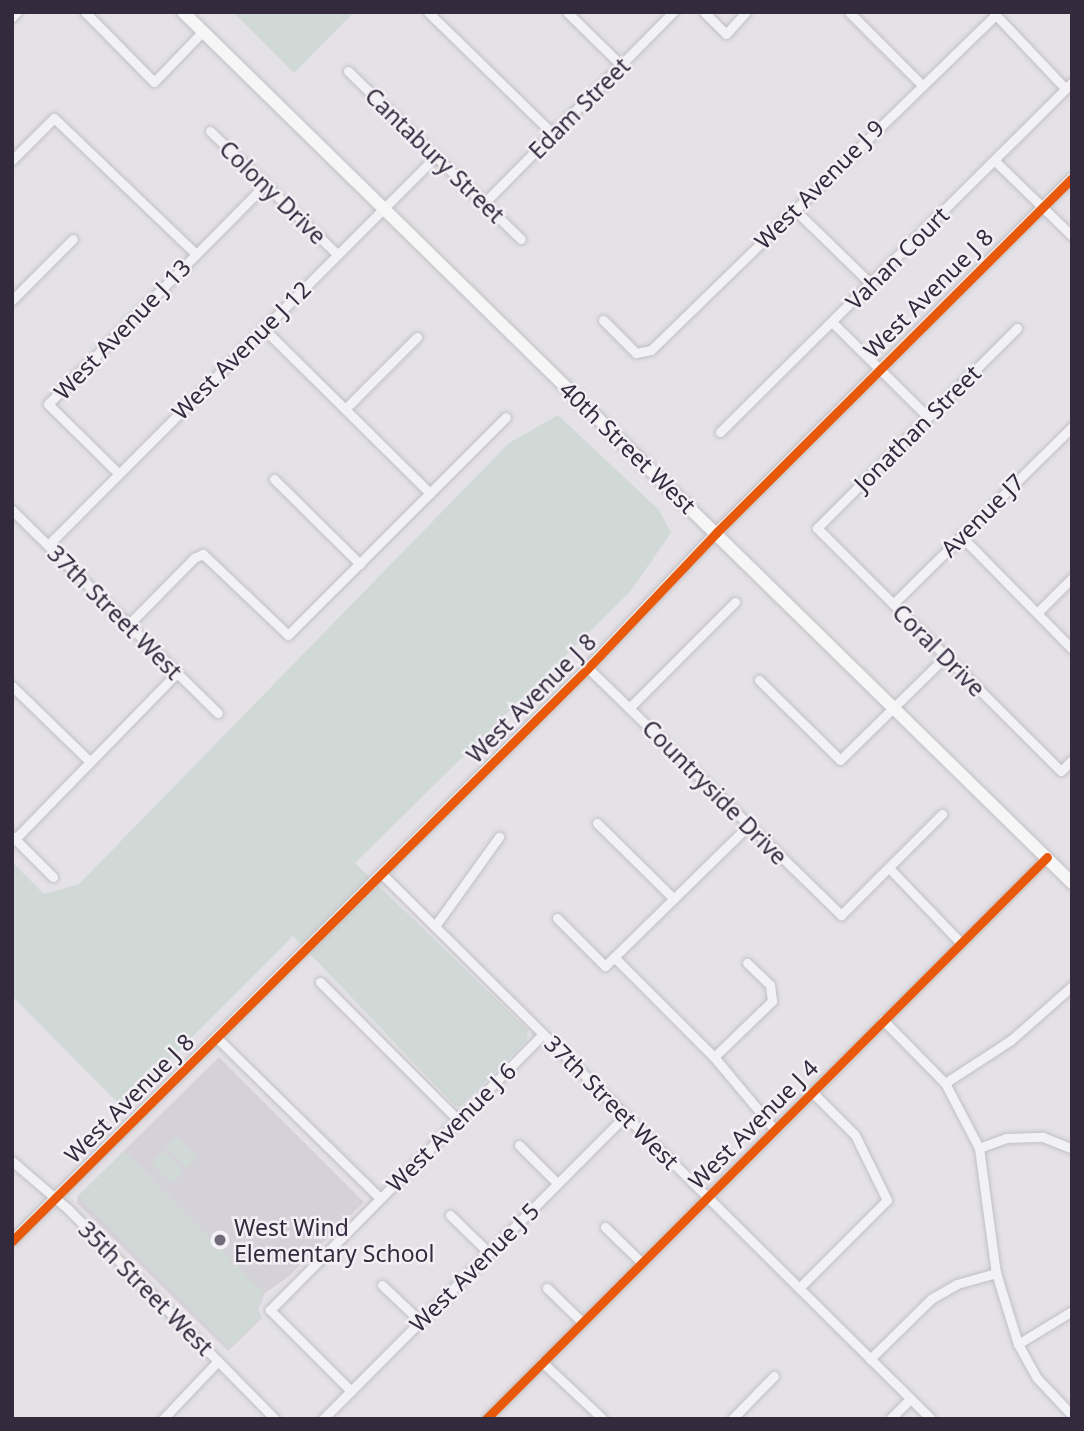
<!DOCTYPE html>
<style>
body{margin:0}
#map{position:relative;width:1084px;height:1431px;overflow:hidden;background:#e4e2e6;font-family:"Noto Sans",sans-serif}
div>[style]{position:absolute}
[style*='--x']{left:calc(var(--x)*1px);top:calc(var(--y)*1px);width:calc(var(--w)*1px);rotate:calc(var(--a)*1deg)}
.built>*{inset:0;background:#d4d1d9}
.green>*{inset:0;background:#d1d9d7}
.roads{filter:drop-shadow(0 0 2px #c2c0c4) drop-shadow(0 0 2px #c2c0c4)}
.minor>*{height:9px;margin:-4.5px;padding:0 4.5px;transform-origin:4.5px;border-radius:4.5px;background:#f2f1f3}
.tertiary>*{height:10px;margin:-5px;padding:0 5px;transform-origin:5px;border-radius:5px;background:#f2f1f3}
.secondary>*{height:12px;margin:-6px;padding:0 6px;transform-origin:6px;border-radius:6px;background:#f6f6f6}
.cycleway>*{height:9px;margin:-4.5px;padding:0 4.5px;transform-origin:4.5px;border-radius:4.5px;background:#e8590c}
.dots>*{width:19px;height:19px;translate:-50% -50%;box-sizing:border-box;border:4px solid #f2f0f5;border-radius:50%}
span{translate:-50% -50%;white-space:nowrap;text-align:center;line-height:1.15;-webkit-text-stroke:5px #f2f0f5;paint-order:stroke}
.street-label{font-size:23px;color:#332a3e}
.poi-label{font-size:23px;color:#332a3e}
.left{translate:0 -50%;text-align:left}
.frame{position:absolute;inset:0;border:14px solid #332a3e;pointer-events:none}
</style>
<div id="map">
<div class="built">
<i style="clip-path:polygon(219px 1057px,364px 1202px,288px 1277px,265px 1293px,258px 1310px,262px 1318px,228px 1351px,77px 1203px,78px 1196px)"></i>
</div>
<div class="green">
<i style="clip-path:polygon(233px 12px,354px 12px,294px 73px)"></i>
<i style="clip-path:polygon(558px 415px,659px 510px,671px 533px,629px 593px,355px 863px,528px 1030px,527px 1040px,460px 1107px,455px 1106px,293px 936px,122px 1107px,12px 996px,12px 862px,44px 894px,79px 884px,509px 443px)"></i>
<i style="clip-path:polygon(177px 1136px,198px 1157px,186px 1169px,165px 1148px)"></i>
<i style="clip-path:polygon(124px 1151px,264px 1293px,257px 1309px,260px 1318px,230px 1348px,78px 1196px)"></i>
<i style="clip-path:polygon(163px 1151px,184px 1172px,172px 1184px,151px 1163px)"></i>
</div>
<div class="roads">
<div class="minor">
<i style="--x:85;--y:12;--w:98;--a:45.4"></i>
<i style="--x:154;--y:82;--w:71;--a:-46.1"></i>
<i style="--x:428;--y:12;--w:175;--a:44.3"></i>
<i style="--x:567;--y:12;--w:76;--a:44.5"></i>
<i style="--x:704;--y:12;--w:31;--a:45"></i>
<i style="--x:726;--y:34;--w:30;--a:-48"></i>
<i style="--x:849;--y:12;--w:102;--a:45"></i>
<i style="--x:994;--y:13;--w:103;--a:46.6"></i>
<i style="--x:12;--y:17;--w:7;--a:-45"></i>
<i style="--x:348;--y:71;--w:241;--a:44.2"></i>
<i style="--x:210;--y:131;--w:177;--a:44.1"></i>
<i style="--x:12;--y:160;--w:59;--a:-45"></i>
<i style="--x:54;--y:118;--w:197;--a:43.8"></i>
<i style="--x:995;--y:161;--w:107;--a:44.2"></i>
<i style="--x:484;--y:203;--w:269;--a:-45.3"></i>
<i style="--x:794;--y:209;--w:107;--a:44.2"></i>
<i style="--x:12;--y:300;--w:86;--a:-45"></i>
<i style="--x:603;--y:320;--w:47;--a:45"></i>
<i style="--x:636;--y:353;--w:15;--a:-11"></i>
<i style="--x:651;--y:350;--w:481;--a:-44.2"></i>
<i style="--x:832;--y:322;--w:135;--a:44.7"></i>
<i style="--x:263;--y:328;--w:235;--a:44.7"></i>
<i style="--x:1017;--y:328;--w:283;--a:135"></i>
<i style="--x:817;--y:528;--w:344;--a:44.9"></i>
<i style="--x:1061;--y:771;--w:16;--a:-45"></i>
<i style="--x:345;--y:409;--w:102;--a:-45"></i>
<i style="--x:720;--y:432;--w:496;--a:-44.8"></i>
<i style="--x:118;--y:473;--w:98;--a:-135.4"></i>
<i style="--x:48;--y:404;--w:308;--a:-45.3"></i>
<i style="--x:274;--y:479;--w:121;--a:44.7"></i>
<i style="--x:12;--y:510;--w:289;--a:44.6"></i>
<i style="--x:961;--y:536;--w:158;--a:45.5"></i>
<i style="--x:48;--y:545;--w:549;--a:-45.07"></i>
<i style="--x:893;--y:604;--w:252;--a:-44.7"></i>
<i style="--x:1037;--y:613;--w:49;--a:-45"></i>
<i style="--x:128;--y:625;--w:94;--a:-45.4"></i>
<i style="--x:194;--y:558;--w:10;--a:-24"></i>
<i style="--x:203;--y:554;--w:117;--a:43.6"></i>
<i style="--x:288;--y:635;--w:308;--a:-45"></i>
<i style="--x:588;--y:668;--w:354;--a:44.3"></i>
<i style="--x:841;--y:915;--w:143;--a:-45"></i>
<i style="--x:759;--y:680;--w:114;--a:44.6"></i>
<i style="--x:840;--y:760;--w:147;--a:-44.4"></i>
<i style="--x:12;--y:686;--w:107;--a:44.2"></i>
<i style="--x:629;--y:708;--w:150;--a:-45"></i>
<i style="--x:597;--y:823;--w:108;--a:44.6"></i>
<i style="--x:12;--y:836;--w:58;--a:45"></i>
<i style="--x:15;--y:839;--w:232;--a:-45.7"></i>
<i style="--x:889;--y:868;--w:103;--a:46.2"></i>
<i style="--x:382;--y:874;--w:774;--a:44.79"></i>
<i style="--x:557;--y:918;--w:68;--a:45"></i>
<i style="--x:605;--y:966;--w:200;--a:-44.4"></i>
<i style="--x:435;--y:926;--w:110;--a:-54.3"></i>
<i style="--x:614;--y:957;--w:141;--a:45"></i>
<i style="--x:714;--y:1057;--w:95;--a:50.1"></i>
<i style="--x:320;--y:982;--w:194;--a:45"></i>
<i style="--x:883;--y:1020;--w:88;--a:45.5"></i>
<i style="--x:945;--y:1083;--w:73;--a:62.4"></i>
<i style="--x:979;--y:1148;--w:126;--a:82.3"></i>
<i style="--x:996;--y:1273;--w:74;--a:72.8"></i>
<i style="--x:1018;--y:1344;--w:39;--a:61"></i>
<i style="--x:1037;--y:1378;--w:51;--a:46.6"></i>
<i style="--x:217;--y:1038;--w:228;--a:44.5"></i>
<i style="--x:714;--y:1057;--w:81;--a:-44"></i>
<i style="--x:772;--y:1001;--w:16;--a:-97"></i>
<i style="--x:770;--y:985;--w:32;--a:-136"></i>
<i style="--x:945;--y:1083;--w:79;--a:-33.1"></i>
<i style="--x:1011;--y:1040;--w:81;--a:-41.5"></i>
<i style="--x:519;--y:1145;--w:54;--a:45"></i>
<i style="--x:979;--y:1148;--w:29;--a:-20"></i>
<i style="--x:1006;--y:1138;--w:37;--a:-2"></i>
<i style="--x:1043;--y:1137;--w:31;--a:22"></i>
<i style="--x:12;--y:1161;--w:74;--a:40.6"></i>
<i style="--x:68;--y:1209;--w:295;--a:45.4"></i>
<i style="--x:450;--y:1215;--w:53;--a:44.2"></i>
<i style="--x:605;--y:1227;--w:50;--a:44.2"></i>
<i style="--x:382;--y:1285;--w:52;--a:43.5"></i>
<i style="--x:547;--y:1288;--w:47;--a:44.1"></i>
<i style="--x:799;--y:1288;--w:124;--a:-45"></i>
<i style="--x:887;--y:1200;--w:72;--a:-116.2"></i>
<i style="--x:855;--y:1135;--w:59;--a:-135"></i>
<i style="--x:1018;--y:1344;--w:63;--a:-31.4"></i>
<i style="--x:870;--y:1359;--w:86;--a:-44.5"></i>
<i style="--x:931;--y:1299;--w:30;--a:-30"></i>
<i style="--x:957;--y:1284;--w:41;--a:-15.8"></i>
<i style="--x:542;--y:1362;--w:83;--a:43.1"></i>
<i style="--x:351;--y:1391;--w:115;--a:-135"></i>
<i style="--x:270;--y:1310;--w:388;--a:-45.3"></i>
<i style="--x:163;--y:1419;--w:80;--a:-46.5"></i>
<i style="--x:323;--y:1419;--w:428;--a:-45.1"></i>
<i style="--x:486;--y:1419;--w:794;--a:-45.05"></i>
<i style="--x:732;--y:1419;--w:60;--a:-45.7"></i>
<i style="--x:890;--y:1419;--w:28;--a:-45"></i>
</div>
<div class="tertiary">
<i style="--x:12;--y:1241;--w:812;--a:-44.85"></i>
<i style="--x:588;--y:668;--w:187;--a:-46.5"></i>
<i style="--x:717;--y:532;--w:501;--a:-44.92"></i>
</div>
<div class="secondary">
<i style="--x:183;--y:12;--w:1245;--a:44.41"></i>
</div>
</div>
<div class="cycleway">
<i style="--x:12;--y:1241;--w:812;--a:-44.85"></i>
<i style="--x:588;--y:668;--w:187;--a:-46.5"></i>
<i style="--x:717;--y:532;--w:501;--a:-44.92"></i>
<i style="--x:486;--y:1419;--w:794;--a:-45.05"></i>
</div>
<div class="dots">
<i style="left:220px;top:1240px;background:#716a79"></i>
</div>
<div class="street-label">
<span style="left:579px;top:108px;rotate:-45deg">Edam Street</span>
<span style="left:435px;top:155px;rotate:44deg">Cantabury Street</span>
<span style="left:819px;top:184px;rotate:-45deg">West Avenue J 9</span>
<span style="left:273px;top:192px;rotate:44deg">Colony Drive</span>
<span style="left:897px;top:258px;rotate:-45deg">Vahan Court</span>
<span style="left:928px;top:293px;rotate:-45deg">West Avenue J 8</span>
<span style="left:122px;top:329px;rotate:-46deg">West Avenue J 13</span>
<span style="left:241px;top:350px;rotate:-45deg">West Avenue J 12</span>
<span style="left:917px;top:428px;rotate:-45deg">Jonathan Street</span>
<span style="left:628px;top:447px;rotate:44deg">40th Street West</span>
<span style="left:982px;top:515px;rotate:-45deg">Avenue J7</span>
<span style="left:115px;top:612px;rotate:45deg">37th Street West</span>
<span style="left:939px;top:650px;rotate:45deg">Coral Drive</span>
<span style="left:531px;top:698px;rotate:-45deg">West Avenue J 8</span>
<span style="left:715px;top:792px;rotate:45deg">Countryside Drive</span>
<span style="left:129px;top:1098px;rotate:-45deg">West Avenue J 8</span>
<span style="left:612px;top:1102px;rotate:45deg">37th Street West</span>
<span style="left:753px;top:1124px;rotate:-45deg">West Avenue J 4</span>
<span style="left:451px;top:1127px;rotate:-45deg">West Avenue J 6</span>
<span style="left:474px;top:1267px;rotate:-45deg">West Avenue J 5</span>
<span style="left:146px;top:1288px;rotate:45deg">35th Street West</span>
</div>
<div class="poi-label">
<span class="left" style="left:234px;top:1240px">West Wind<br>Elementary School</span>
</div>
<div class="frame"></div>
</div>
